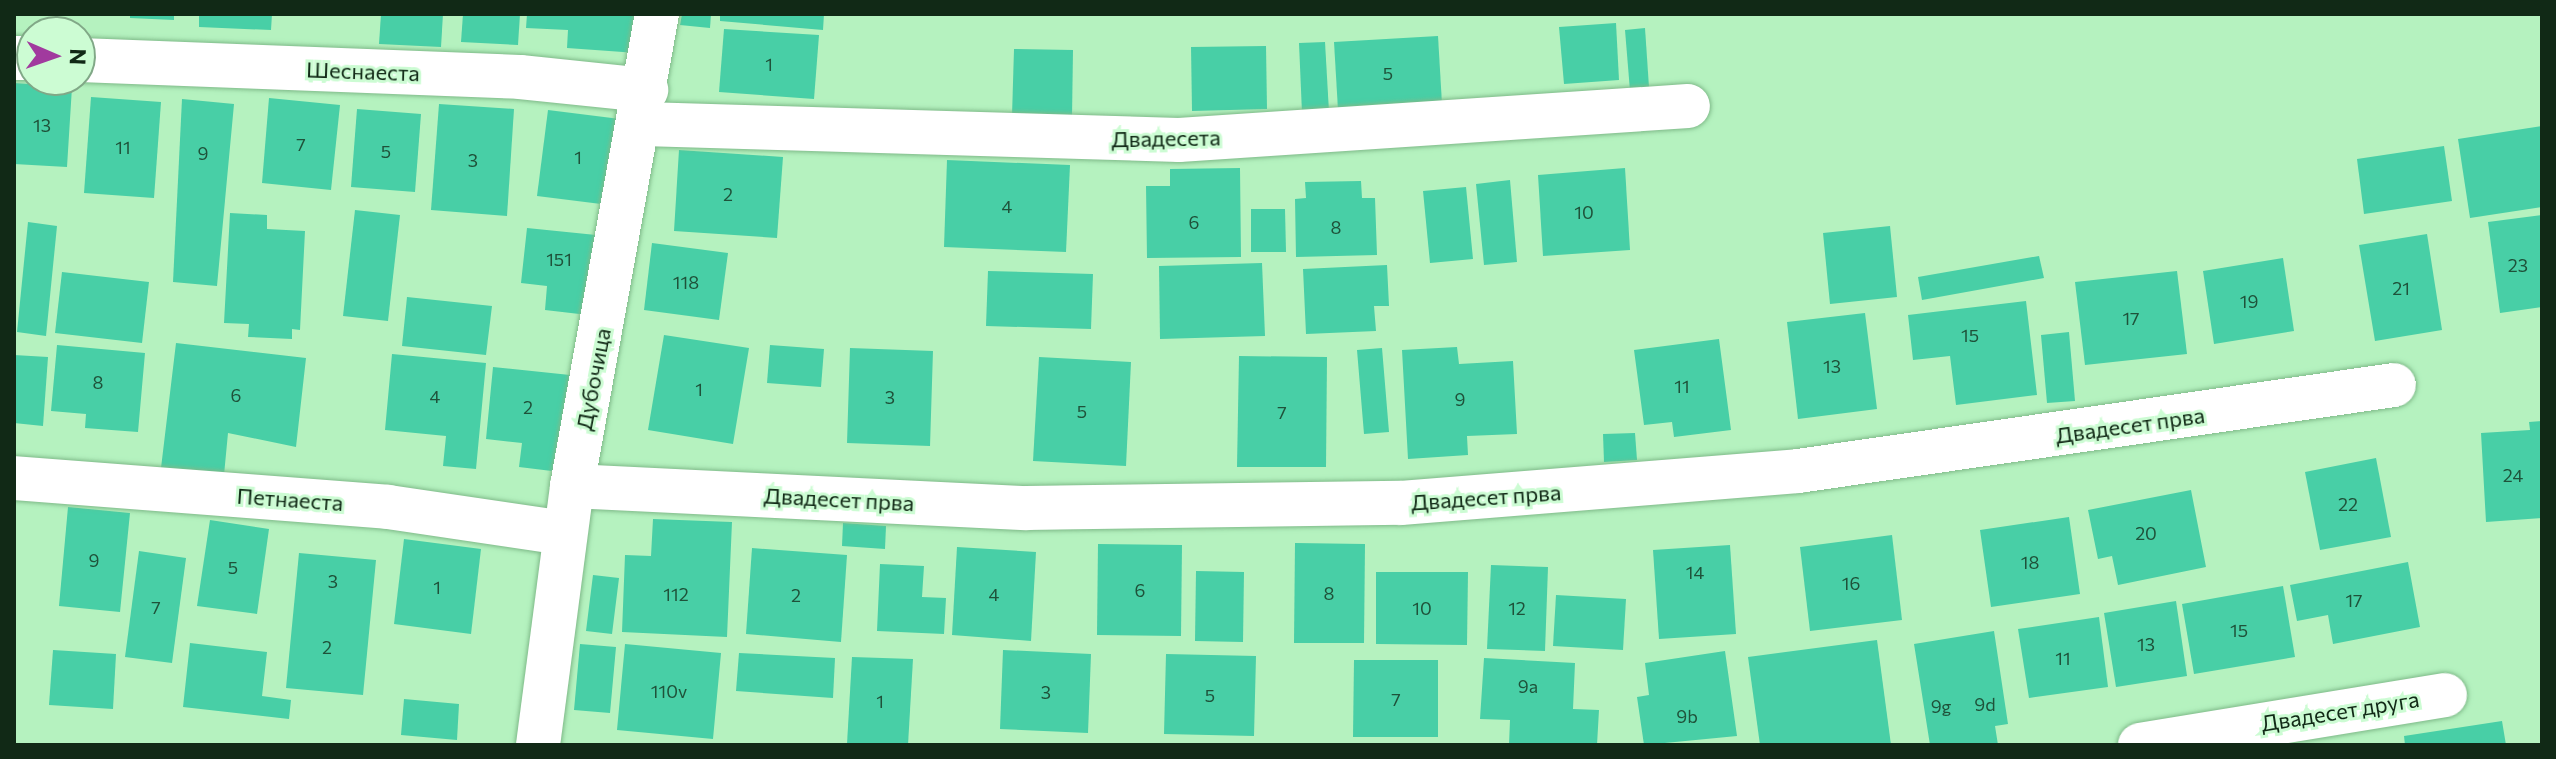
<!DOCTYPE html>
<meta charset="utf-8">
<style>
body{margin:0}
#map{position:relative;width:2556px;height:759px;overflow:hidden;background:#b5f2bf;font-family:Commissioner,sans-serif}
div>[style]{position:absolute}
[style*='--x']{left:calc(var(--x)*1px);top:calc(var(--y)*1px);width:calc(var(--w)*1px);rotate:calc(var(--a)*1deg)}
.building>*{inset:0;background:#48cfa6}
.roads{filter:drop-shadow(0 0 2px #7fba89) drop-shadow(0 0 2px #7fba89)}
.minor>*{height:44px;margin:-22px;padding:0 22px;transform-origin:22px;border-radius:22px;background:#fff}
span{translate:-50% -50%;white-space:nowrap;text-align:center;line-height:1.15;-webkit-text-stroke:6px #ccfcd3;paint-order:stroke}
.number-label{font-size:18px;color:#1f523a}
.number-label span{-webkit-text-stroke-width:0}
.street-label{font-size:22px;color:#112916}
.frame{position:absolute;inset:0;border:16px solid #112916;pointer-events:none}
.north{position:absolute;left:16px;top:16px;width:80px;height:80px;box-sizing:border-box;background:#ccfcd3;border:2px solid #81a887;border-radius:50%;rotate:92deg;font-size:22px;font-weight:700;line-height:32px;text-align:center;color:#112916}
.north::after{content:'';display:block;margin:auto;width:28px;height:36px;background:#a13a9e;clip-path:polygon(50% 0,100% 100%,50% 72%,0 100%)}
</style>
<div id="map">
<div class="building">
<i style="clip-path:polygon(130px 14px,174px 14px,174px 20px,130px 18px)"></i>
<i style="clip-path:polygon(199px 14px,272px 14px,271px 30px,199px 27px)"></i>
<i style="clip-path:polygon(381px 14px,443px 14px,441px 47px,379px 44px)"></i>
<i style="clip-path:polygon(463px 14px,520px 14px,518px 45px,461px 42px)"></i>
<i style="clip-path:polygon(527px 14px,640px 14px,637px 53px,567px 48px,568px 30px,526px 28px)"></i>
<i style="clip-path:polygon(682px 14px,711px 14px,710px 28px,680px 25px)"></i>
<i style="clip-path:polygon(720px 14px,824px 14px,823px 30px,720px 21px)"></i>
<i style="clip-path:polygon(1616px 23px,1619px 80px,1564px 84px,1559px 27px)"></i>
<i style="clip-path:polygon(1645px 28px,1650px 102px,1631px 103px,1625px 30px)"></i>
<i style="clip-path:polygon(724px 29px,819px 35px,814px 99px,719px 92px)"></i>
<i style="clip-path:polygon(1438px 36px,1442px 104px,1338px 110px,1334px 42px)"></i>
<i style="clip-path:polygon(1325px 42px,1329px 112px,1302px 113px,1299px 43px)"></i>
<i style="clip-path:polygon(1266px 46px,1267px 109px,1192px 111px,1191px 47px)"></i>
<i style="clip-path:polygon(1014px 49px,1073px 50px,1072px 117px,1012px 116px)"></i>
<i style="clip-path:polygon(14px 83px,72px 87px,67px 167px,14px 164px)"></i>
<i style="clip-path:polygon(91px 97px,161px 102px,154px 198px,84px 193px)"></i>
<i style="clip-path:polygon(269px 98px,340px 105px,331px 190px,262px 183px)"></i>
<i style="clip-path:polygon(182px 99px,234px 104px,217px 286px,173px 282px)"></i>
<i style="clip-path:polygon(439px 104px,514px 109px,507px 216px,431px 210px)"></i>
<i style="clip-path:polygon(357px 109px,421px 114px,415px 192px,351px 187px)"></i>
<i style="clip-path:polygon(548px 110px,620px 119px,609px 205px,537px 196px)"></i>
<i style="clip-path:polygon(2542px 126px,2542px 207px,2470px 218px,2458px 139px)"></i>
<i style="clip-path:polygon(2444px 146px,2452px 201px,2364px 214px,2357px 159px)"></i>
<i style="clip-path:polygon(679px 150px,783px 157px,777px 238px,674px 231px)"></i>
<i style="clip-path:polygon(947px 160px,1070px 165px,1066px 252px,944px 247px)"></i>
<i style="clip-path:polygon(1240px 168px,1241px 257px,1147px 258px,1146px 186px,1170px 186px,1170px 169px)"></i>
<i style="clip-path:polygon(1625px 168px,1630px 250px,1543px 256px,1538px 175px)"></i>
<i style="clip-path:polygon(1510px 180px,1517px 262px,1484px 265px,1476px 184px)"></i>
<i style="clip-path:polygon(1361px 181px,1362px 198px,1375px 198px,1377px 255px,1296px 257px,1295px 199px,1306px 198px,1305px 182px)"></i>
<i style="clip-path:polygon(1466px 187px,1473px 259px,1430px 263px,1423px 191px)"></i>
<i style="clip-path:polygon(1251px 209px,1285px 209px,1286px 252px,1251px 252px)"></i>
<i style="clip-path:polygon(355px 210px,400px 215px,388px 321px,343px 316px)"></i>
<i style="clip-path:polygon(230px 213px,267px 215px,267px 229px,305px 231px,300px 330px,292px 329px,292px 339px,248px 337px,249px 324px,224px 323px)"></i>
<i style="clip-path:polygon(2542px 215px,2542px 307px,2500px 313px,2488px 222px)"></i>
<i style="clip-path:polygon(28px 222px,57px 226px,46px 336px,17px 332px)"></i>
<i style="clip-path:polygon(1890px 226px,1897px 297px,1830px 304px,1823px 233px)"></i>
<i style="clip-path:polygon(527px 228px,596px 235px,588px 315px,545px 310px,547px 286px,521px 283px)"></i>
<i style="clip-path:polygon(2427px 234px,2442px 330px,2375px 341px,2359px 245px)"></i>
<i style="clip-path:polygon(652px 243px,728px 253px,719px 320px,644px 310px)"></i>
<i style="clip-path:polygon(2039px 256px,2044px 278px,1922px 300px,1918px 277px)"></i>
<i style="clip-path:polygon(2283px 258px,2294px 331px,2214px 344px,2203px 271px)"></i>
<i style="clip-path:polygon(1262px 263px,1265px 336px,1160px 339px,1159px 266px)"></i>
<i style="clip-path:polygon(1387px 265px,1389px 306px,1374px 306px,1376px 331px,1306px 334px,1303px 269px)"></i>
<i style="clip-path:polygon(988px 271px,1093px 274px,1091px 329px,986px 326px)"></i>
<i style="clip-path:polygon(2177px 271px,2187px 354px,2085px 365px,2075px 282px)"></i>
<i style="clip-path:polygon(62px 272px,149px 282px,142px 343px,55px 333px)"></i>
<i style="clip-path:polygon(407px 297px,492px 306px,486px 355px,402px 346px)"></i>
<i style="clip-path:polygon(2026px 301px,2037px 395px,1956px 405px,1950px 356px,1913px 360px,1908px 315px)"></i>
<i style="clip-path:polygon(1865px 313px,1877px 409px,1798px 419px,1787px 322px)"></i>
<i style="clip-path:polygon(2069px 332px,2075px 401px,2047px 403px,2041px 335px)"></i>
<i style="clip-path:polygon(664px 335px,749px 348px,733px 444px,648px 430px)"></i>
<i style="clip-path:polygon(1719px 339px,1731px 430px,1674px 437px,1672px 422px,1644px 425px,1634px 350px)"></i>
<i style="clip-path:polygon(176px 343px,306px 358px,296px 447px,228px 433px,224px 475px,161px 468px)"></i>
<i style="clip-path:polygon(57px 345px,145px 353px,138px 432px,85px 428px,86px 414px,51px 411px)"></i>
<i style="clip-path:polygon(770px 345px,824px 349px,821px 387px,767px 383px)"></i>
<i style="clip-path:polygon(1457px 347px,1459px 364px,1513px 361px,1517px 434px,1467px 436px,1468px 455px,1408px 459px,1402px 350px)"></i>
<i style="clip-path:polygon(850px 348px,933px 351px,930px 446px,847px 443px)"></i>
<i style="clip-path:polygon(1382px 348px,1389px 432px,1364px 434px,1357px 350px)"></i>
<i style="clip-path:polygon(392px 354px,486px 363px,476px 469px,443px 466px,446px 436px,385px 430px)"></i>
<i style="clip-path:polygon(14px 355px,48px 357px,43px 426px,14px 423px)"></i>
<i style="clip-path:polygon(1239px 356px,1327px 357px,1326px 467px,1237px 467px)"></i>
<i style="clip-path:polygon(1039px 357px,1131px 362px,1126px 466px,1033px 461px)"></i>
<i style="clip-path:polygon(493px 367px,570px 375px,560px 472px,519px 467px,522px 443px,486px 439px)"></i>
<i style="clip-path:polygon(2542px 421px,2542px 518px,2486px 522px,2481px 433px,2530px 430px,2529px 422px)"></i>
<i style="clip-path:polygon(1635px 433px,1637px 460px,1604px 462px,1603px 434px)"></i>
<i style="clip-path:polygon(2376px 458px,2391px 537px,2320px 550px,2305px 472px)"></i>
<i style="clip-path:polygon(2191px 490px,2206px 567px,2118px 585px,2112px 556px,2098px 559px,2088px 510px)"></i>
<i style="clip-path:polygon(68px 507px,130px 513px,120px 612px,59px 606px)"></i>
<i style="clip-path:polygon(2069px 517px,2080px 594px,1991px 607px,1980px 530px)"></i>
<i style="clip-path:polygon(653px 519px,732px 522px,727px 637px,622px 632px,625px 555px,651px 556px)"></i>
<i style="clip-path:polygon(210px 520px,269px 529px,257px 614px,197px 606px)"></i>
<i style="clip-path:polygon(843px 523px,886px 526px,885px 549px,842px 546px)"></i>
<i style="clip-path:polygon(1892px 535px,1902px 620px,1810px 631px,1800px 547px)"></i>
<i style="clip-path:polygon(404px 539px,481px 549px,471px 634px,394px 624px)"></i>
<i style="clip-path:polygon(1295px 543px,1365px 544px,1364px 643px,1294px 643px)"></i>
<i style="clip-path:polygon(1098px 544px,1182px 545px,1181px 636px,1097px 635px)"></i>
<i style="clip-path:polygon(1730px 545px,1736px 634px,1659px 639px,1653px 550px)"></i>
<i style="clip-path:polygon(957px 547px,1036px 552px,1031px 641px,952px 635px)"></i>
<i style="clip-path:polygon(752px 548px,847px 555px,841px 642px,746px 634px)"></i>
<i style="clip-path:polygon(139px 551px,186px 558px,172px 663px,125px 657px)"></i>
<i style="clip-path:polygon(299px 553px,376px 560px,363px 695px,286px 688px)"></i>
<i style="clip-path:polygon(2408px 562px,2420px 627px,2333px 644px,2328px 615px,2297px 621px,2290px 585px)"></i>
<i style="clip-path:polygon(880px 564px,924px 566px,922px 597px,946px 598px,944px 634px,877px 631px)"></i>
<i style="clip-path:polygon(1491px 565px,1548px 567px,1545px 651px,1487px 649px)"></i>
<i style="clip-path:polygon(1196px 571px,1244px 572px,1243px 642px,1195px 641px)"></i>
<i style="clip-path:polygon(1376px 572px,1468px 572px,1467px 645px,1376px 644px)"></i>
<i style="clip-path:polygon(593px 575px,619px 578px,612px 634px,586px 631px)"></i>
<i style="clip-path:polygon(2283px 586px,2295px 657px,2194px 674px,2182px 604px)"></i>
<i style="clip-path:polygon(1556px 595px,1626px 599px,1623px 650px,1553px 646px)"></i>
<i style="clip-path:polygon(2176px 601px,2187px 676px,2116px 687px,2104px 613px)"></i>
<i style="clip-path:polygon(2099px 617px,2108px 687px,2029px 698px,2018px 629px)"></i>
<i style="clip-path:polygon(1994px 631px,2008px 724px,1995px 726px,1998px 745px,1930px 745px,1914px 644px)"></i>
<i style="clip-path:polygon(1877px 640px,1891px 745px,1760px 745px,1748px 657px)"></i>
<i style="clip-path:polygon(190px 643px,267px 652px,262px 696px,291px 700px,289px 719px,183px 707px)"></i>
<i style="clip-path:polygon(580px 644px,616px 647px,610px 713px,574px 710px)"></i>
<i style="clip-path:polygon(625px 644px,721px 653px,713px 739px,617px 730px)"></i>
<i style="clip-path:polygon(53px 650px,116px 654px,113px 709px,49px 705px)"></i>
<i style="clip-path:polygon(1003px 650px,1091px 654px,1088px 733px,1000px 729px)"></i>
<i style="clip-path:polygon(1725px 651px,1737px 736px,1644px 745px,1637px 697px,1649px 695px,1645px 663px)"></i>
<i style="clip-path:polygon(739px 653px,835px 658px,833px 698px,736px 691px)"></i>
<i style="clip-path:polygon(1166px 654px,1256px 656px,1254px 736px,1164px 734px)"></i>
<i style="clip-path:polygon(852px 657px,913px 659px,908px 745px,847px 744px)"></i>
<i style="clip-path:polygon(1484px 658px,1575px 663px,1573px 709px,1599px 710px,1597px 745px,1509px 745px,1510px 720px,1480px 719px)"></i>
<i style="clip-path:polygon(1354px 660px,1438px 660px,1438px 737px,1353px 737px)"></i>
<i style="clip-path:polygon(404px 699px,459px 704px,457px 740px,401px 735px)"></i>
<i style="clip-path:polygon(2502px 721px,2506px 745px,2405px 745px,2404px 736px)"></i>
</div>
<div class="roads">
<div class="minor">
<i style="--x:14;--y:58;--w:18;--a:0"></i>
<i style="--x:80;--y:60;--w:440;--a:2.2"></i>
<i style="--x:520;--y:77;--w:127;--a:5.9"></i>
<i style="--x:643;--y:124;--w:536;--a:1.71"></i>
<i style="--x:1179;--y:140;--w:510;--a:-3.82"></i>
<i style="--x:14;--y:478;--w:375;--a:4.4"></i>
<i style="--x:388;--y:507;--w:179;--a:8.4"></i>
<i style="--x:572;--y:486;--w:455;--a:2.8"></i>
<i style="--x:1026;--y:508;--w:375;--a:-0.8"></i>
<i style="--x:1401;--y:503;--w:398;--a:-4.6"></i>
<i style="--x:1798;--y:471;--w:602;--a:-8.21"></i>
<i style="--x:538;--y:745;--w:261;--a:-82.5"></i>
<i style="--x:572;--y:486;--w:480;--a:-79.8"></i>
<i style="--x:2140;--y:745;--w:309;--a:-9.3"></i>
</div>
</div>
<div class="number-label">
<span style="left:769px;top:64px">1</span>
<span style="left:1388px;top:73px">5</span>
<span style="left:42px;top:125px">13</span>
<span style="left:301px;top:144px">7</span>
<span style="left:123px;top:147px">11</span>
<span style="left:386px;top:151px">5</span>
<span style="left:203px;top:153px">9</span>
<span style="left:578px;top:157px">1</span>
<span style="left:473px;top:160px">3</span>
<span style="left:728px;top:194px">2</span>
<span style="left:1007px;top:206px">4</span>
<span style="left:1584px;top:212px">10</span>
<span style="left:1194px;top:222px">6</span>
<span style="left:1336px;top:227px">8</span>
<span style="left:559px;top:259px">151</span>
<span style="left:2518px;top:265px">23</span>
<span style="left:686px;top:282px">118</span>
<span style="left:2401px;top:288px">21</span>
<span style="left:2249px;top:301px">19</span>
<span style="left:2131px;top:318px">17</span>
<span style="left:1970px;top:335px">15</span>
<span style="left:1832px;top:366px">13</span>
<span style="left:98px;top:382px">8</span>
<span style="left:1682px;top:386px">11</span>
<span style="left:699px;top:389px">1</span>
<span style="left:236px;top:395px">6</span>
<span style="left:435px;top:396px">4</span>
<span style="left:890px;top:397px">3</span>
<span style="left:1460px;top:399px">9</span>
<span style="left:528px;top:407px">2</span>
<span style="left:1082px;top:411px">5</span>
<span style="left:1282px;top:412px">7</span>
<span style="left:2513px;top:475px">24</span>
<span style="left:2348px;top:504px">22</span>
<span style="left:2146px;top:533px">20</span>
<span style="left:94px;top:560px">9</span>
<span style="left:2030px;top:562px">18</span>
<span style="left:233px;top:567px">5</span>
<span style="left:1695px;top:572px">14</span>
<span style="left:333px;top:581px">3</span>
<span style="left:1851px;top:583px">16</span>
<span style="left:437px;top:587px">1</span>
<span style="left:1140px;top:590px">6</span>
<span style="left:1329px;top:593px">8</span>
<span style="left:676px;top:594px">112</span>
<span style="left:994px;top:594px">4</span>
<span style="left:796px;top:595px">2</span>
<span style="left:2354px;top:600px">17</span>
<span style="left:156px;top:607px">7</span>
<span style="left:1422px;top:608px">10</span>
<span style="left:1517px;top:608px">12</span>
<span style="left:2239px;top:630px">15</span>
<span style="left:2146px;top:644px">13</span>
<span style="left:327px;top:647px">2</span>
<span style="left:2063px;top:658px">11</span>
<span style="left:1528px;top:686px">9a</span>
<span style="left:669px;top:691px">110v</span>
<span style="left:1046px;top:692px">3</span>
<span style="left:1210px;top:695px">5</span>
<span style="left:1396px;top:699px">7</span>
<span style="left:880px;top:701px">1</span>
<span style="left:1985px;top:704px">9d</span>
<span style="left:1941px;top:706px">9g</span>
<span style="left:1687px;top:716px">9b</span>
</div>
<div class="street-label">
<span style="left:363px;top:71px;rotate:2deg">Шеснаеста</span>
<span style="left:1166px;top:138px;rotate:-1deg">Двадесета</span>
<span style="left:593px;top:379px;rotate:-79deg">Дубочица</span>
<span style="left:2130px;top:425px;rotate:-8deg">Двадесет прва</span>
<span style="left:1486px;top:497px;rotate:-4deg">Двадесет прва</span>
<span style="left:290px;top:499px;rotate:4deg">Петнаеста</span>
<span style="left:839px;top:499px;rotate:3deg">Двадесет прва</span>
<span style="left:2340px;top:711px;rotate:-9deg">Двадесет друга</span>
</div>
<div class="frame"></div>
<div class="north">N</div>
</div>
